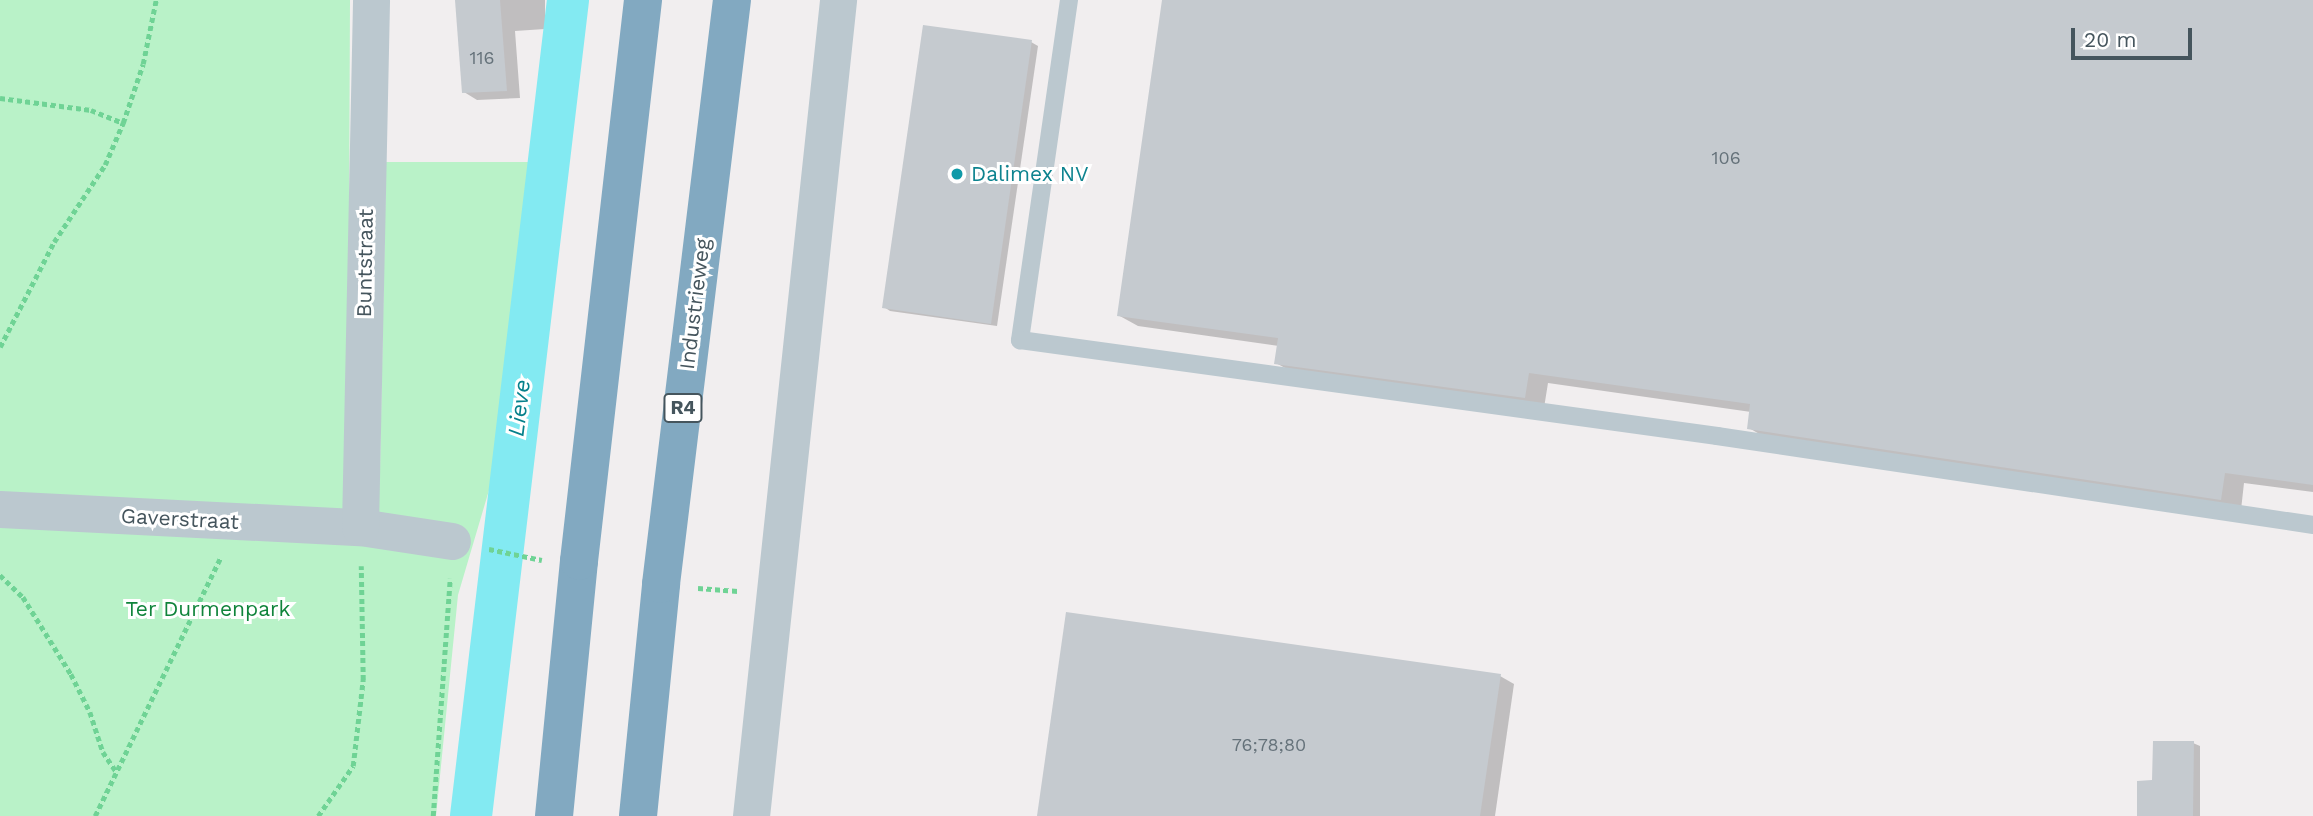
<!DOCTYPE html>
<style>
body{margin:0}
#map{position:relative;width:2313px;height:816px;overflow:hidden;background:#f1eeef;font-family:"Work Sans",sans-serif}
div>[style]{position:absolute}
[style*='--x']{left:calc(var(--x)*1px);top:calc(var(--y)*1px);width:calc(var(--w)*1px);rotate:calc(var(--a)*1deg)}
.green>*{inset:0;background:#b9f2c8}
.shadow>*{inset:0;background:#0003}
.canal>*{height:42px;margin:-21px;padding:0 21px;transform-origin:21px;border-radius:21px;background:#83eaf2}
.building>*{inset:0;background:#c5cacf}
.path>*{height:4.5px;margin-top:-2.25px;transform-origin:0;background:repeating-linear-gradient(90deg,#6fd395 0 5px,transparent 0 8.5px)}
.lane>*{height:18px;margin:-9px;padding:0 9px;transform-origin:9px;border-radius:9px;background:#bbc8cf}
.street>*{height:37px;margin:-18.5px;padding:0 18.5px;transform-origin:18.5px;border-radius:18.5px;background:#bbc8cf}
.highway>*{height:38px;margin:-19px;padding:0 19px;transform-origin:19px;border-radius:19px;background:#82a9c1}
.dots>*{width:19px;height:19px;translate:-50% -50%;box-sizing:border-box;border:4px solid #fff;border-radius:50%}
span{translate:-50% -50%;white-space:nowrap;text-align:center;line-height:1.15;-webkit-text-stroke:6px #fff;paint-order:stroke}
.number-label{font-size:18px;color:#65727a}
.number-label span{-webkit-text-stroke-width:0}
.shield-label span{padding:2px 5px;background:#fff;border:2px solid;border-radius:5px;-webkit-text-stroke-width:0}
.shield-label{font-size:19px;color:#45555d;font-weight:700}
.culture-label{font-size:21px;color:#0d838f}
.left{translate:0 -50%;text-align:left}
.street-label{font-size:21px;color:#45555d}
.park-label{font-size:21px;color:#10843b}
.water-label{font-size:23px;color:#06808b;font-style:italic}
.scale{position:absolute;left:2071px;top:28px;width:121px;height:32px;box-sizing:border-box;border:4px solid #45555d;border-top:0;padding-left:9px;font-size:21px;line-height:24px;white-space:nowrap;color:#45555d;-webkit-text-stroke:5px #fff;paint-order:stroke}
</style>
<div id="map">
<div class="green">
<i style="clip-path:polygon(0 0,350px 0,348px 455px,380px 470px,386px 162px,531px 162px,505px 436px,458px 595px,436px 816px,0 816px)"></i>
</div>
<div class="shadow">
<i style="clip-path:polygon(457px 0,545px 0,545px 29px,515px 31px,520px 98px,477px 100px,464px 92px)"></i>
<i style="clip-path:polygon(1164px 0,2313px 0,2313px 492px,2244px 483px,2241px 510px,1768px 439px,1749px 428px,1751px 412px,1548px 383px,1544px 408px,1296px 374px,1276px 363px,1279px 346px,1138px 326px,1118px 315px)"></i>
<i style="clip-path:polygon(1031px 42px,1038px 46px,997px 326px,890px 311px,884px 307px)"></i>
<i style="clip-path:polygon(1500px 676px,1514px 684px,1495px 816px,1038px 816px)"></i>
<i style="clip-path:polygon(2193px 743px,2200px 746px,2200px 816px,2138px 816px,2154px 781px)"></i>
</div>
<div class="canal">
<i style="--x:471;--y:816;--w:822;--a:-83.22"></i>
</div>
<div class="building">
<i style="clip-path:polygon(455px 0,500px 0,507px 91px,462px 93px)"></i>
<i style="clip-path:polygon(1162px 0,2313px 0,2313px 485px,2225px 473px,2221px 500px,1747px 429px,1750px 404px,1529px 373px,1525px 398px,1274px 364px,1278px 338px,1117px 316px)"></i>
<i style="clip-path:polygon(923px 25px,1032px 40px,991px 324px,882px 308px)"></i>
<i style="clip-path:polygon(1066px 612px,1501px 674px,1480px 816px,1037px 816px)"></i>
<i style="clip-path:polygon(2153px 741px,2194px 741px,2193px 816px,2137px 816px,2137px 781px,2152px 780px)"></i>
</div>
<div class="path">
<i style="--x:0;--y:98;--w:92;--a:7.5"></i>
<i style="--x:91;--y:110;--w:35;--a:22"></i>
<i style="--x:0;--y:347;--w:118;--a:-62.8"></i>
<i style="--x:54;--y:242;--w:92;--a:-56.5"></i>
<i style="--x:105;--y:165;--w:46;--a:-66.8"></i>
<i style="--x:123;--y:123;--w:62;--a:-71.3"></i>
<i style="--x:143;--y:64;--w:65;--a:-78.5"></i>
<i style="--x:489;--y:549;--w:54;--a:11.7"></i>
<i style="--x:0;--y:575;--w:32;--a:44"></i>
<i style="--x:23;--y:597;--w:91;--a:58.1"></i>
<i style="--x:71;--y:674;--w:42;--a:63.4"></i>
<i style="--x:90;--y:712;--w:42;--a:72"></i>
<i style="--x:103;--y:752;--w:23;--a:56"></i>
<i style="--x:698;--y:588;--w:40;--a:4.3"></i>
<i style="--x:95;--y:816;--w:286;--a:-64.1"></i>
<i style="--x:318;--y:816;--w:61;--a:-55"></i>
<i style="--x:353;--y:766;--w:87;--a:-83.4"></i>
<i style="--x:363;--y:680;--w:114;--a:-91"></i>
<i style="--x:433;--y:816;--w:238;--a:-85.9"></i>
</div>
<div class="lane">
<i style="--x:1069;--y:0;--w:344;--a:98.2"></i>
<i style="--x:1020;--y:340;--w:704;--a:7.84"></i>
<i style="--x:1717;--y:436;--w:603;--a:8.49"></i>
</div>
<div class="street">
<i style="--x:0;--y:509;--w:360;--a:2.9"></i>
<i style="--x:360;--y:527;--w:93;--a:8.7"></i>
<i style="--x:360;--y:527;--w:527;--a:-88.8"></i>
<i style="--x:751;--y:816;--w:821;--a:-83.91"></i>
</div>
<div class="highway">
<i style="--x:554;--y:816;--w:256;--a:-84.4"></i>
<i style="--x:579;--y:561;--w:565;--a:-83.49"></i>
<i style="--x:638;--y:816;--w:233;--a:-84.3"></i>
<i style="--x:661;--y:584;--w:588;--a:-83.07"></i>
</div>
<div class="dots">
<i style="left:957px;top:174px;background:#0f9aa8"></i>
</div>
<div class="number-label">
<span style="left:482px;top:58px">116</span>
<span style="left:1726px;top:158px">106</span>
<span style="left:1269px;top:745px">76;78;80</span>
</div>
<div class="shield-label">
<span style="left:683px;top:408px">R4</span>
</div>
<div class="culture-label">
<span class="left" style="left:971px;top:174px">Dalimex NV</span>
</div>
<div class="street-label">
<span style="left:365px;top:263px;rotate:-89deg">Buntstraat</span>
<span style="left:695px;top:304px;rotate:-83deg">Industrieweg</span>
<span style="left:180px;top:519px;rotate:3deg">Gaverstraat</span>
</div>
<div class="park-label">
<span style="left:208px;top:609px">Ter Durmenpark</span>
</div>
<div class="water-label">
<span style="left:520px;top:408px;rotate:-83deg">Lieve</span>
</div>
<div class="scale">20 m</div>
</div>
